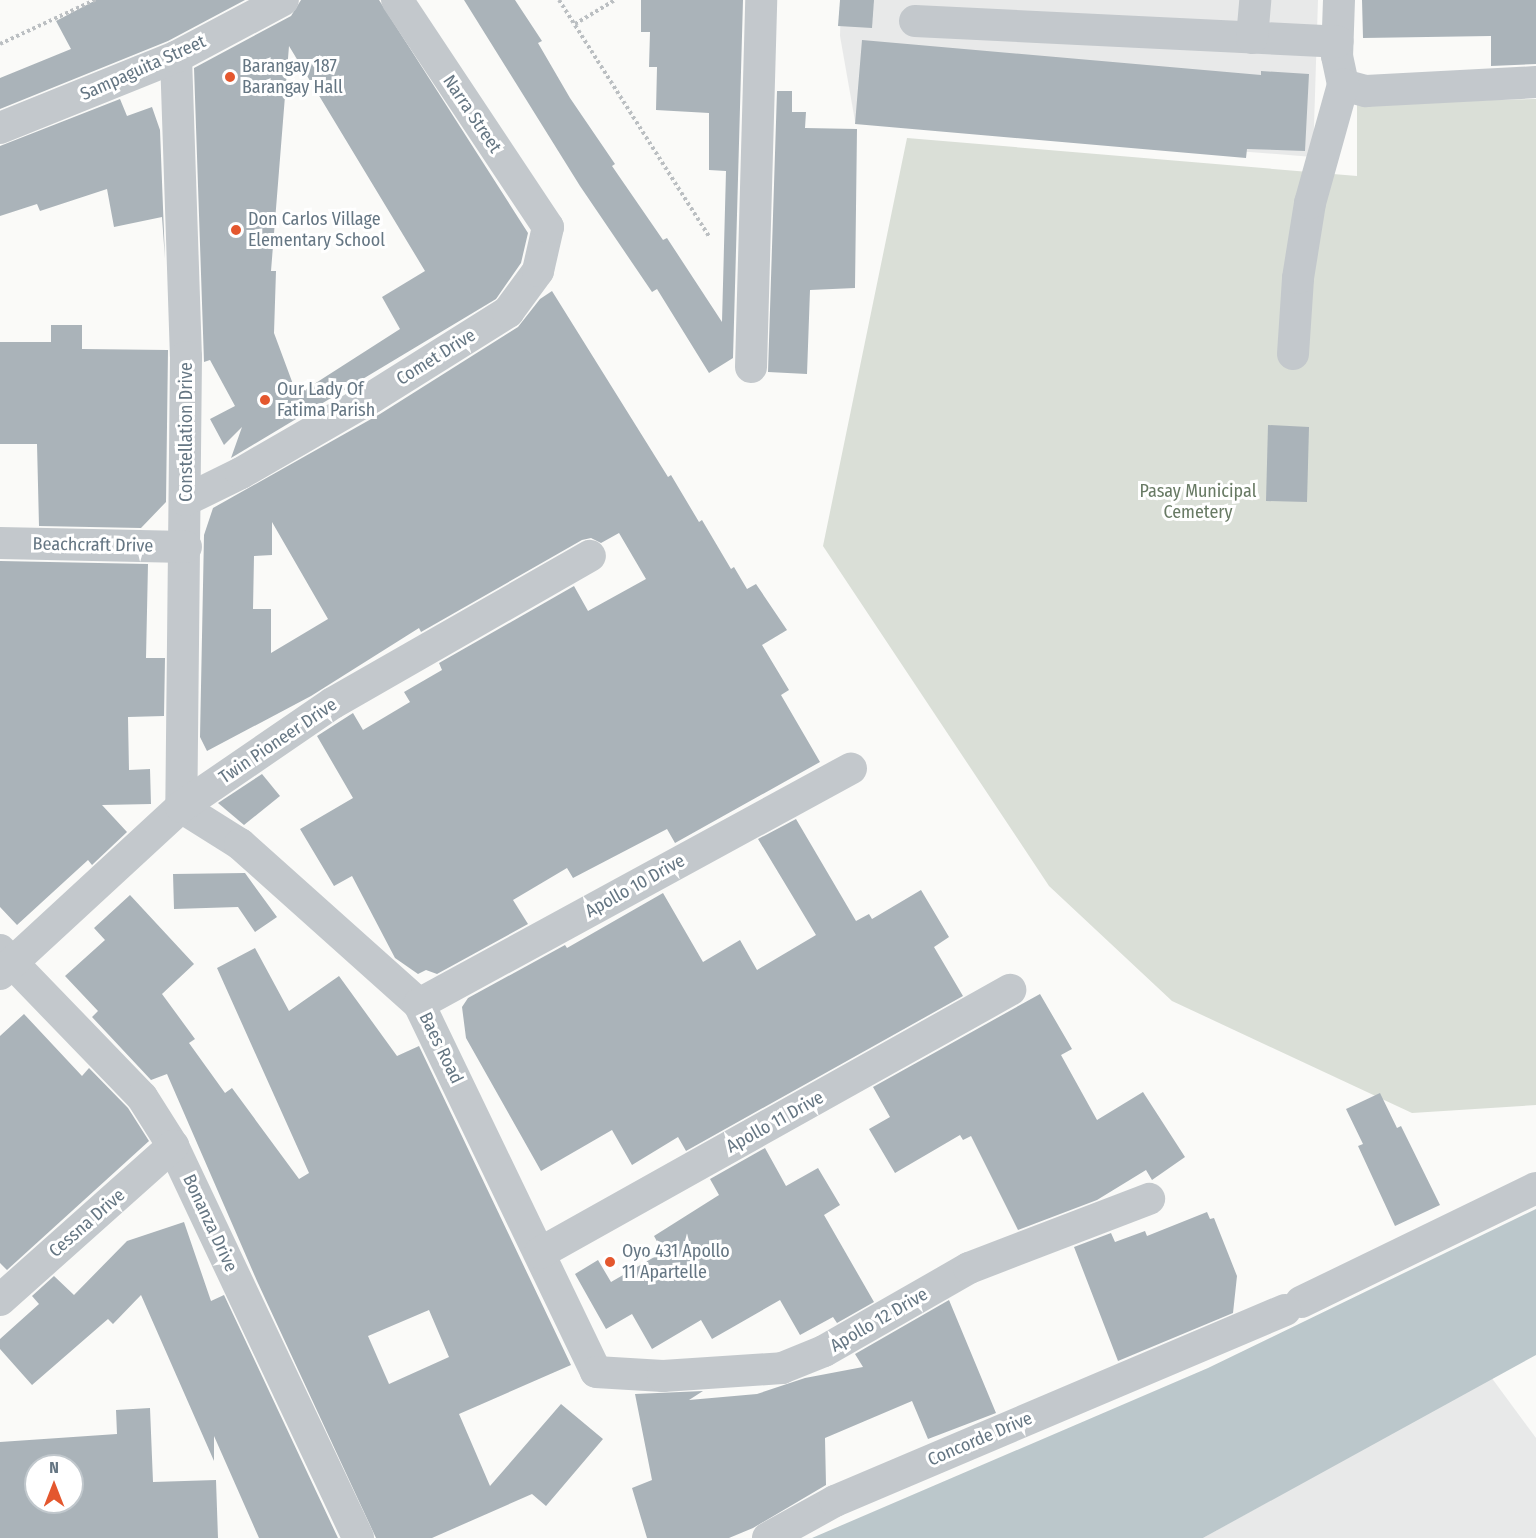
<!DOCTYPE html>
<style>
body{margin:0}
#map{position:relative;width:1536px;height:1538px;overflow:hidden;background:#fafaf8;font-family:"Fira Sans Condensed",sans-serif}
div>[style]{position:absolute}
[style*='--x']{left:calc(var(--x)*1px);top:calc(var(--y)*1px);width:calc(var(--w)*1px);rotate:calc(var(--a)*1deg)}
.built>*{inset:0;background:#e8e9e9}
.green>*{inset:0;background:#dadfd7}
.water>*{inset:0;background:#bbc7cb}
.building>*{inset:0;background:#aab3b9}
.path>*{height:4px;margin-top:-2px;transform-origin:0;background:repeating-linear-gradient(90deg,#bbbfc2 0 3px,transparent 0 6px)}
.minor>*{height:32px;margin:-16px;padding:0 16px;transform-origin:16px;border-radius:16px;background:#c3c8cc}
.dots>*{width:16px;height:16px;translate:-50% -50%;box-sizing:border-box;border:3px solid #fff;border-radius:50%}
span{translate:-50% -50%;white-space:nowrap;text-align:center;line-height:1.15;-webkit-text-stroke:6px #fff;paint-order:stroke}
.poi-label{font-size:18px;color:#657683}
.left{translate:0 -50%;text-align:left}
.street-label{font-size:18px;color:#657683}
.park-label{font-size:18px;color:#687a64}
.north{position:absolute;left:24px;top:1454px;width:60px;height:60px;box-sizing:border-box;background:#fff;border:2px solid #c1c8cd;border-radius:50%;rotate:0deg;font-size:16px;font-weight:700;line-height:24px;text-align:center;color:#657683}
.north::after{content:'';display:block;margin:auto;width:21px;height:27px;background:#e4572e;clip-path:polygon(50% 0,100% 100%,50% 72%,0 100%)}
</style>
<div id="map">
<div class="built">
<i style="clip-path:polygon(841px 0,1318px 0,1313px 157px,855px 121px,840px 36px)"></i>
<i style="clip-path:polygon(1491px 1377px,1536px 1438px,1536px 1538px,1203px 1538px)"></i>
</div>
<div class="green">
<i style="clip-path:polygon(1536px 99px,1536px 1105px,1412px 1113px,1172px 1001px,1049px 886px,823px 546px,907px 138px,1357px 176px,1357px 103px)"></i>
</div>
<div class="water">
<i style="clip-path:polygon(1536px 1209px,1536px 1355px,1203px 1538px,812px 1538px,1208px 1368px)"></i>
</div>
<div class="building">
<i style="clip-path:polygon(96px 0,245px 0,168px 41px,0 109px,0 78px,71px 49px,56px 21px)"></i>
<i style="clip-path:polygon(evenodd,301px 0,379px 0,528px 233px,521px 263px,496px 299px,231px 458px,242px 427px,224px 445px,210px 419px,235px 406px,210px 360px,204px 362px,194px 68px,291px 16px,301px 0,289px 46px,425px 271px,382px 297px,400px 329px,297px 395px,274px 333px,276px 271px,271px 271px,289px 46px)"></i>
<i style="clip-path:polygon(464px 0,515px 0,542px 41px,538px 43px,570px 98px,615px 164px,612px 166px,663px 240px,667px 238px,722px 322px,726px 171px,709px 170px,709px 113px,656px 110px,657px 67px,649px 67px,650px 32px,641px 32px,641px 0,743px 0,733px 358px,709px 373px,657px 289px,652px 292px,580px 186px)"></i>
<i style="clip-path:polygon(840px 0,874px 0,872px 28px,838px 26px)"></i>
<i style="clip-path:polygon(1362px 0,1536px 0,1536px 64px,1491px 66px,1491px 36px,1363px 38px)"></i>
<i style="clip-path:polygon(862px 40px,1261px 75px,1261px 71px,1309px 74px,1305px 151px,1247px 149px,1246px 158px,855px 124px)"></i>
<i style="clip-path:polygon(777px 91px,792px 91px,792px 112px,806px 112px,805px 128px,857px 129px,855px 288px,810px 290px,807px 374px,768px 372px)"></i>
<i style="clip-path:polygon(120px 99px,127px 116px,152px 107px,160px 130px,165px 259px,162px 217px,114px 227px,107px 189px,40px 211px,37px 204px,0 216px,0 146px)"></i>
<i style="clip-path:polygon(evenodd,552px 291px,668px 477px,671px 475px,699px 522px,702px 520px,731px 569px,734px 567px,747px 589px,756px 584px,787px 630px,762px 645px,789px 690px,781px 695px,820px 762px,675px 843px,667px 829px,573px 878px,567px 868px,513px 900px,528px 924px,437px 974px,426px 970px,418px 974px,395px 958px,352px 876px,334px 886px,300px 829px,353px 798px,317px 736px,353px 713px,363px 730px,410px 702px,404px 692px,442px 670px,439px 663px,574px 586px,588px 611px,646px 579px,619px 533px,601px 543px,591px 538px,582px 540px,421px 632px,419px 628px,311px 696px,207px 751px,200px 737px,204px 535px,213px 508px,380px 414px,518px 327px,540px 299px,552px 291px,272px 522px,328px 619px,271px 653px,271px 609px,253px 609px,254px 556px,272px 555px,272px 522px)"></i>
<i style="clip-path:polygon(51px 325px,82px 325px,82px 349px,168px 350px,166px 502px,141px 528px,39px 526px,37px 444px,0 444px,0 342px,51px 342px)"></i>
<i style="clip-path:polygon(1268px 425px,1309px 427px,1307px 502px,1266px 501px)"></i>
<i style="clip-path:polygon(0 561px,148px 564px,146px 658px,165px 658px,164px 716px,128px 717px,129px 770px,150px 769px,151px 804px,102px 805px,127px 832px,92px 865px,88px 860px,17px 925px,0 907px)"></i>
<i style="clip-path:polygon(262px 774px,280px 796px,244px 825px,218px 803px)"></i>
<i style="clip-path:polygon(796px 819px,856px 921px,869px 914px,872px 919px,921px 890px,949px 937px,934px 947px,963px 996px,686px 1151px,678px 1137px,632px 1165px,612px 1130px,541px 1171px,466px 1038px,462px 1007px,468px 998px,565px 945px,567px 948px,663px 893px,703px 962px,740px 940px,757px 970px,816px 935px,758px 839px)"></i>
<i style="clip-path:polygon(245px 873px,277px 917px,255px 932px,238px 907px,174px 909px,173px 874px)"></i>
<i style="clip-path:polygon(evenodd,130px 895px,194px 964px,162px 994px,195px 1039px,189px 1043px,225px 1093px,232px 1088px,299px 1179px,309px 1173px,217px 968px,255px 948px,289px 1011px,339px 976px,397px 1056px,419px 1046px,571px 1365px,459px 1414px,490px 1486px,561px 1404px,603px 1439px,546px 1506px,532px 1494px,432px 1538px,376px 1538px,257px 1281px,167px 1074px,151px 1080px,92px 1017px,98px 1011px,65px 976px,105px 940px,94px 928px,130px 895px,429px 1310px,449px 1357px,389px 1384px,368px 1336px,429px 1310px)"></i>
<i style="clip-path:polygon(1040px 994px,1072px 1049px,1061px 1055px,1097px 1120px,1143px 1092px,1185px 1157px,1152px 1180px,1146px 1170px,1097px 1200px,1018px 1230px,971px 1136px,963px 1140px,960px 1135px,895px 1173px,869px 1129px,890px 1117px,873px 1087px)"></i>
<i style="clip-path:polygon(24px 1014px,82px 1076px,89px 1068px,128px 1108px,149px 1141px,7px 1270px,0 1263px,0 1036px)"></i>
<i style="clip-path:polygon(1380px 1093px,1397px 1128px,1401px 1126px,1440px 1205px,1395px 1226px,1358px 1146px,1363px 1144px,1346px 1109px)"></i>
<i style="clip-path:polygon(765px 1148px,786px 1186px,818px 1168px,840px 1205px,824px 1215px,874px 1302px,837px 1323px,833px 1317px,800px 1335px,780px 1300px,712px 1339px,701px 1320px,652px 1349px,632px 1314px,606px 1329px,575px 1274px,598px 1260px,611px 1282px,663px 1252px,654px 1236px,719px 1195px,710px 1179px)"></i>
<i style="clip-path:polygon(1207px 1212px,1210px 1219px,1214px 1218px,1237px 1276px,1233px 1313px,1118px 1361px,1074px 1247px,1111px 1233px,1115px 1242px,1145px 1231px,1147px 1236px)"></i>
<i style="clip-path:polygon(184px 1222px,211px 1301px,224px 1295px,338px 1538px,259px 1538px,214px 1436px,214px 1461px,141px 1295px,113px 1324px,108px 1319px,32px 1385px,0 1349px,0 1339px,39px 1304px,32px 1296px,54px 1276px,74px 1295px,127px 1241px)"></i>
<i style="clip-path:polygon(949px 1300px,996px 1413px,928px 1439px,912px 1401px,825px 1438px,826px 1485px,753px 1528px,729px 1538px,647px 1538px,632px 1488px,652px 1480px,635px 1394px,703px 1391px,689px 1400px,757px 1394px,805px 1378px,863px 1367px,855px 1354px)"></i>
<i style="clip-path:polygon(evenodd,150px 1408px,153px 1482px,216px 1480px,218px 1538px,0 1538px,0 1442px,117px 1434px,116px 1410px,150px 1408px,36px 1466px,72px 1466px,72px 1502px,36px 1502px,36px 1466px)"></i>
</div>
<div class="path">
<i style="--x:559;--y:0;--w:280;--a:57.6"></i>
<i style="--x:575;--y:24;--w:47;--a:-31"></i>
<i style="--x:0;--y:44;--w:105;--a:-24.9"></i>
</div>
<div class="minor">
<i style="--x:1339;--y:0;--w:56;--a:92"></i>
<i style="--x:1337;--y:56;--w:30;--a:78"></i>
<i style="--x:1343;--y:85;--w:24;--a:15"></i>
<i style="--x:1366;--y:91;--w:170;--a:-3"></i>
<i style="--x:915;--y:21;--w:423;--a:2.8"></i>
<i style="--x:1252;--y:38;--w:38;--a:-85"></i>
<i style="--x:176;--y:57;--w:300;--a:88.1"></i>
<i style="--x:186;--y:357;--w:450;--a:90.6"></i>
<i style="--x:181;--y:807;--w:70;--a:32.1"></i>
<i style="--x:240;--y:844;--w:240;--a:41.8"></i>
<i style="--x:419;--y:1004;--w:408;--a:64.3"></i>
<i style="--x:596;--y:1372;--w:67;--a:3.4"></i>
<i style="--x:663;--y:1376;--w:119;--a:-3.8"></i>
<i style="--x:782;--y:1368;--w:45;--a:-22"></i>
<i style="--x:824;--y:1351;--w:167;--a:-29.8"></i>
<i style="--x:969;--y:1268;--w:193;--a:-21"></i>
<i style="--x:0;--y:128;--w:190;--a:-22"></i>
<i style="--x:176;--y:57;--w:121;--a:-28"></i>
<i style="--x:1293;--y:354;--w:76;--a:-86.2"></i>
<i style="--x:1298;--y:278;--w:76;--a:-80.9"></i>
<i style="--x:1310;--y:203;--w:123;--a:-74.4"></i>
<i style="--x:751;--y:367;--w:367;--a:-88.4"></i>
<i style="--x:186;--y:500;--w:61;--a:-26.1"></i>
<i style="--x:241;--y:473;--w:150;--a:-30"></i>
<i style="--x:371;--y:398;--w:162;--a:-32.1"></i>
<i style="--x:508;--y:312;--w:51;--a:-53.8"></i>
<i style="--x:538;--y:271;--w:45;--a:-77.2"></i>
<i style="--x:548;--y:227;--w:273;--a:-123.6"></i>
<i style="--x:0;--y:543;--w:186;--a:1.2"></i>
<i style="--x:0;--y:950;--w:204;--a:46"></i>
<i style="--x:142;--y:1097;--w:58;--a:57.7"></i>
<i style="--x:173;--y:1146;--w:433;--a:64.7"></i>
<i style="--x:0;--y:974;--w:246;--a:-42.7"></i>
<i style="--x:181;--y:807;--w:184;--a:-34.4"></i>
<i style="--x:333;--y:703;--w:296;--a:-29.8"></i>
<i style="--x:419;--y:1004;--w:492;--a:-28.6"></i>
<i style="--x:540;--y:1253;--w:539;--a:-29.23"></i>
<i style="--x:0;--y:1300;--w:232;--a:-41.7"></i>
<i style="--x:1301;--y:1302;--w:261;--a:-25.9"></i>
<i style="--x:768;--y:1538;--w:77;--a:-28.9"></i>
<i style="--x:835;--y:1501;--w:489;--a:-23"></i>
</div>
<div class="dots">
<i style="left:230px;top:77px;background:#e4572e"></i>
<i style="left:236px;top:230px;background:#e4572e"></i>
<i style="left:265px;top:400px;background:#e4572e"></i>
<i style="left:610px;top:1262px;background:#e4572e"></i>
</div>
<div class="poi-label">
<span class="left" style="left:242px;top:77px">Barangay 187<br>Barangay Hall</span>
<span class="left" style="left:248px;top:230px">Don Carlos Village<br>Elementary School</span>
<span class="left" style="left:277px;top:400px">Our Lady Of<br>Fatima Parish</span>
<span class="left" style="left:622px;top:1262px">Oyo 431 Apollo<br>11 Apartelle</span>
</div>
<div class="street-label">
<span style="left:143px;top:68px;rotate:-24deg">Sampaguita Street</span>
<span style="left:472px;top:114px;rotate:56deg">Narra Street</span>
<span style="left:436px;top:357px;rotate:-32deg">Comet Drive</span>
<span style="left:186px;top:432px;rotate:-90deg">Constellation Drive</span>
<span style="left:93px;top:545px;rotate:1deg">Beachcraft Drive</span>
<span style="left:278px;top:741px;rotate:-34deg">Twin Pioneer Drive</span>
<span style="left:635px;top:886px;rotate:-29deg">Apollo 10 Drive</span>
<span style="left:441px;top:1048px;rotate:64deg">Baes Road</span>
<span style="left:775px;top:1122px;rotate:-29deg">Apollo 11 Drive</span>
<span style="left:87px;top:1223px;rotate:-41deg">Cessna Drive</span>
<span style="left:210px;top:1223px;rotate:65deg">Bonanza Drive</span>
<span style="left:879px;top:1320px;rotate:-30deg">Apollo 12 Drive</span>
<span style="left:980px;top:1439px;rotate:-23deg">Concorde Drive</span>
</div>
<div class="park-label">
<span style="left:1198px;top:502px">Pasay Municipal<br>Cemetery</span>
</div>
<div class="north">N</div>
</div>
